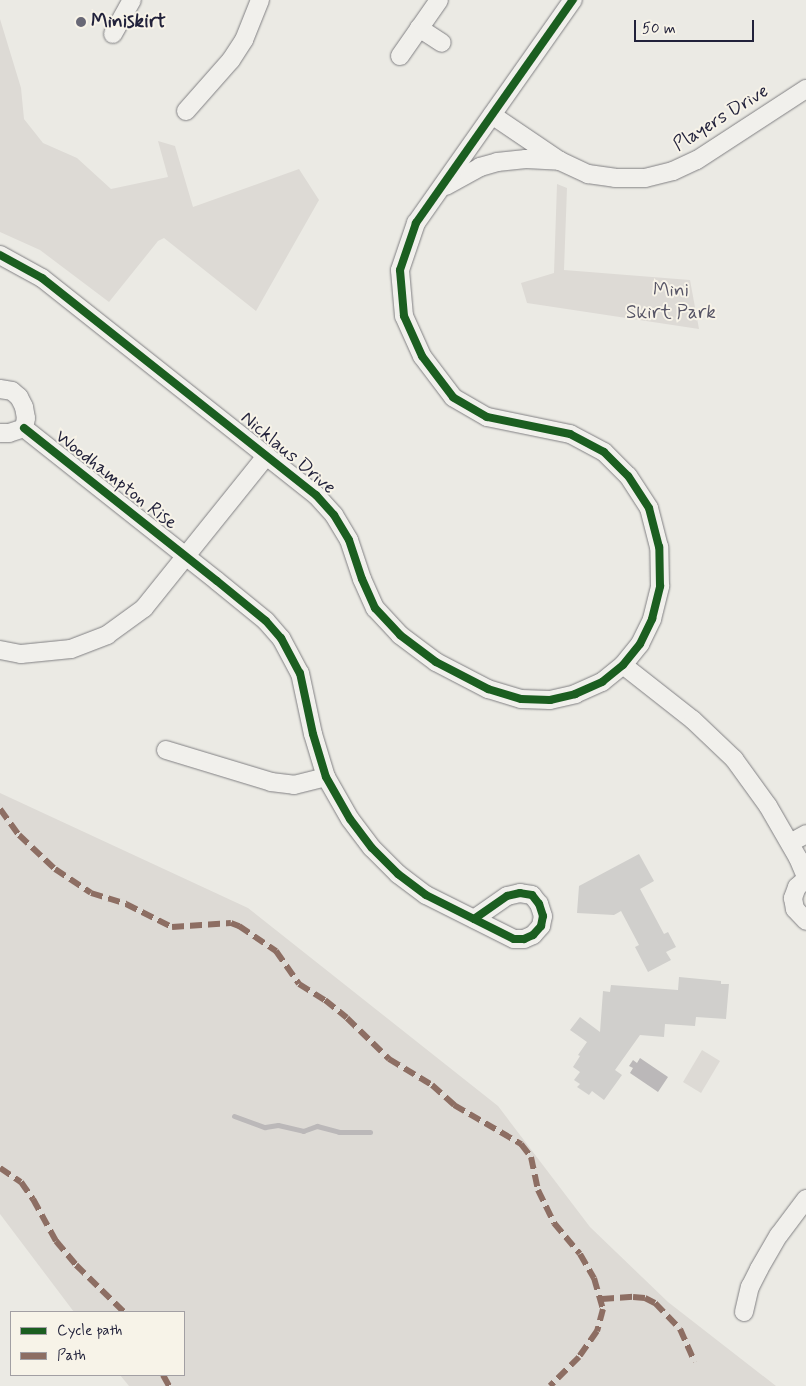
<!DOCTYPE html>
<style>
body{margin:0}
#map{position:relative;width:806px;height:1386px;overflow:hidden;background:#ebeae4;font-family:Mynerve,sans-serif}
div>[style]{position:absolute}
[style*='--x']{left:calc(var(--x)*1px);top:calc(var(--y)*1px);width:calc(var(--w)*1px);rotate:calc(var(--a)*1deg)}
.green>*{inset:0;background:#dddad5}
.water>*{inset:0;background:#bbb8b9}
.stream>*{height:5px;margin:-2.5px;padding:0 2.5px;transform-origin:2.5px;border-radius:2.5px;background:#bbb8b9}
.building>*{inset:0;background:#d0cfcc}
.roads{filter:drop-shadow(0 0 1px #818083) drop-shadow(0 0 1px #818083)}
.minor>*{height:18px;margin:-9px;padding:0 9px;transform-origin:9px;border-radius:9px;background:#f1f0ec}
.quiet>*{height:6px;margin-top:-3px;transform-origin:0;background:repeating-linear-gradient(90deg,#8d6e63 0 12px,transparent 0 18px)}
.cycleway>*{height:8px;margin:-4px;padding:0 4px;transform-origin:4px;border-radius:4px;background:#1b5e20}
.dots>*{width:14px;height:14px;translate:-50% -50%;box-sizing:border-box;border:2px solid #f7f3e8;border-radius:50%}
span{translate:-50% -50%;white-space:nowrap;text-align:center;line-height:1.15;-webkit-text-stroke:4px #f7f3e8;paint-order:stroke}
.poi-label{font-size:19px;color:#22223b;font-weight:700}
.left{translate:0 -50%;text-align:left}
.street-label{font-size:19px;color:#22223b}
.park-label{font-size:19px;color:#575566}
.legend{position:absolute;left:10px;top:1311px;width:175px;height:65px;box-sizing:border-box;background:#f7f3e8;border:1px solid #a29fa3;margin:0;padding:6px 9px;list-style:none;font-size:15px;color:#22223b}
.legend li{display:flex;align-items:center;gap:10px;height:25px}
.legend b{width:25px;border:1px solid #a29fa3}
.scale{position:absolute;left:634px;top:20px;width:120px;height:22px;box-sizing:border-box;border:2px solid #22223b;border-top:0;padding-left:6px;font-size:15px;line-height:18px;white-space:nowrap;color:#22223b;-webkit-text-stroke:4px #f7f3e8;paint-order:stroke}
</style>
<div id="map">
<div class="green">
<i style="clip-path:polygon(0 19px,21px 88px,24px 119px,43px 143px,77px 158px,111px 189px,168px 177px,158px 141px,175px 146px,193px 207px,299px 169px,319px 200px,256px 311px,164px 238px,158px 241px,109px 302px,40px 250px,0 232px)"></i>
<i style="clip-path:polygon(557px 184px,567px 188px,564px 270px,690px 280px,699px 329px,527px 303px,521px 283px,554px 273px)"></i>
<i style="clip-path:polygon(0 793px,248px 908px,498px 1106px,590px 1227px,668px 1302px,776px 1386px,129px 1386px,120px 1375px,184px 1375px,184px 1312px,74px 1312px,0 1214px)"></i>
<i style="clip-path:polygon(702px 1050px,720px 1061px,701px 1093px,683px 1082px)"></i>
</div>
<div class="water">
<i style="clip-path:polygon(640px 1058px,668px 1077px,658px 1092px,630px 1073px,633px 1068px,629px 1066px,633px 1060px,637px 1063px)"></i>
</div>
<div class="stream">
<i style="--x:234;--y:1116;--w:33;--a:20"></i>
<i style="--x:265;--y:1127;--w:13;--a:-9"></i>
<i style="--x:278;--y:1125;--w:26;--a:13"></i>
<i style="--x:303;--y:1131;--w:15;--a:-20"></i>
<i style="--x:317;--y:1126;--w:23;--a:15"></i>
<i style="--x:339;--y:1132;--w:31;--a:0"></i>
</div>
<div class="building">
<i style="clip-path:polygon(639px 854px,654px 881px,640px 889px,664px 934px,668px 932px,676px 947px,666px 952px,671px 960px,648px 972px,635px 947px,639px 945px,621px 911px,614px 915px,577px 913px,579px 886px)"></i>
<i style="clip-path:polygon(679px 977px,721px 981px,721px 984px,729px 984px,726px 1019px,696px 1017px,695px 1026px,665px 1024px,664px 1037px,640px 1035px,615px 1070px,622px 1075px,604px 1100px,592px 1091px,589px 1095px,577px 1087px,580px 1084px,574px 1080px,580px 1072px,573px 1067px,580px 1056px,578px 1055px,587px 1042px,570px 1030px,580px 1017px,600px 1032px,603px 991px,610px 992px,611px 985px,678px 990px)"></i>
</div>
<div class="roads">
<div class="minor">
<i style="--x:419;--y:28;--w:27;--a:33"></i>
<i style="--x:113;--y:34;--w:39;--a:-61"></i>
<i style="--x:400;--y:56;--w:68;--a:-55.1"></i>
<i style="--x:186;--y:111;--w:68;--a:-48.6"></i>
<i style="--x:231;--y:60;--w:24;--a:-57"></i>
<i style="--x:244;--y:40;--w:43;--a:-68.2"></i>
<i style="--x:492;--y:115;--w:82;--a:34.1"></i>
<i style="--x:560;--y:161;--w:31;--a:25"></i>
<i style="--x:588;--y:174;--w:27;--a:8"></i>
<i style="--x:615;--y:178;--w:30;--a:0"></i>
<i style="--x:645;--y:178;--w:29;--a:-14"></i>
<i style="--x:673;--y:171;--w:26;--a:-25"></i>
<i style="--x:697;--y:160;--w:130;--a:-33.1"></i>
<i style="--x:446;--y:186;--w:39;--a:-29"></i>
<i style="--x:480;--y:167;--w:18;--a:-16"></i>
<i style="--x:497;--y:162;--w:29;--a:-6"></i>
<i style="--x:526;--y:159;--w:34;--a:3"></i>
<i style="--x:0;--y:255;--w:48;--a:28.7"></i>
<i style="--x:42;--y:278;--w:350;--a:38.4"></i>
<i style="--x:316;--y:495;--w:27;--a:48"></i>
<i style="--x:334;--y:515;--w:29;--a:59"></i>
<i style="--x:349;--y:540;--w:41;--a:71.6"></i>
<i style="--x:362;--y:579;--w:32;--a:66"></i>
<i style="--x:375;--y:608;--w:37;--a:47"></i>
<i style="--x:400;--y:635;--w:45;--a:36.9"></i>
<i style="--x:436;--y:662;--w:59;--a:27.4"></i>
<i style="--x:488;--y:689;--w:34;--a:17"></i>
<i style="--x:521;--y:699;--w:29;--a:2"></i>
<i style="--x:550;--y:700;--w:26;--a:-13"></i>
<i style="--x:575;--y:694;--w:30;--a:-24"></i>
<i style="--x:602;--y:682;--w:27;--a:-39"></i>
<i style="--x:623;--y:665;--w:27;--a:-51"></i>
<i style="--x:640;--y:644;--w:28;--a:-64"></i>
<i style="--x:652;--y:619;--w:34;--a:-76"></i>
<i style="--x:660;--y:586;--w:39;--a:-91"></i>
<i style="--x:659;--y:547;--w:40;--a:-104.4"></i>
<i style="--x:649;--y:508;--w:38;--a:-123"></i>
<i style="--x:628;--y:476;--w:34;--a:-135"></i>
<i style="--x:604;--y:452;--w:38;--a:-152"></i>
<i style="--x:570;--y:434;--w:85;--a:-168.4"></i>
<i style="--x:487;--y:417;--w:39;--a:-150"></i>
<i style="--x:453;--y:397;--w:51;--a:-127.1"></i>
<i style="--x:422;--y:356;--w:44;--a:-114.2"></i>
<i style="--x:404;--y:316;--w:46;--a:-95"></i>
<i style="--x:400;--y:270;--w:50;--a:-71.2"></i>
<i style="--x:416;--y:223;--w:273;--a:-54.9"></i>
<i style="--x:0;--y:389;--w:12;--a:9"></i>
<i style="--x:12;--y:391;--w:9;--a:41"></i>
<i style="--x:19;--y:397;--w:11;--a:63"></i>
<i style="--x:24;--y:407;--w:11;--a:80"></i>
<i style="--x:26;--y:418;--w:10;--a:101"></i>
<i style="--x:24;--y:428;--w:246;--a:38.4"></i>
<i style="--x:217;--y:581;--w:63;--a:39.2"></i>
<i style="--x:266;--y:621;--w:23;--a:49"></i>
<i style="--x:281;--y:638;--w:40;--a:62"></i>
<i style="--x:300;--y:673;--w:62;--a:78"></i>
<i style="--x:313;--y:734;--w:45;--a:73.2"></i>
<i style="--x:326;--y:777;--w:48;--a:60.3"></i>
<i style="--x:350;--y:819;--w:36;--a:53"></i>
<i style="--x:372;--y:848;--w:37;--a:45"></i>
<i style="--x:398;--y:874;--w:35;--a:37"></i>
<i style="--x:426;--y:895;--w:98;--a:26.6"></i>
<i style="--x:514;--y:939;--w:10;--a:0"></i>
<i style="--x:524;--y:939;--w:10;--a:-24"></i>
<i style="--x:533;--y:935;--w:12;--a:-48"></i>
<i style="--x:541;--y:926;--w:10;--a:-79"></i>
<i style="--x:543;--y:916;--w:13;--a:-108"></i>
<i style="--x:539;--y:904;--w:11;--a:-128"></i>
<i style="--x:532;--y:895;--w:12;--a:-171"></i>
<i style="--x:520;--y:893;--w:13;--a:167"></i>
<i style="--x:507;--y:896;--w:40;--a:145.1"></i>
<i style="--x:0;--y:433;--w:9;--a:0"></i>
<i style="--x:9;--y:433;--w:16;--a:-18"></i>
<i style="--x:0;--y:650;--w:21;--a:11"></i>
<i style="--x:21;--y:654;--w:50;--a:-5.7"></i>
<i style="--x:71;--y:649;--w:39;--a:-21"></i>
<i style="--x:107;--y:635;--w:46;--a:-36.1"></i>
<i style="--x:144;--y:608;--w:196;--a:-51.2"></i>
<i style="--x:623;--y:665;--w:89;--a:38.2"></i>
<i style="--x:693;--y:720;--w:57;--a:43.6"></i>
<i style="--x:734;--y:759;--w:58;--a:54.1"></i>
<i style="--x:768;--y:806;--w:60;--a:60"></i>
<i style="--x:798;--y:858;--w:21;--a:67"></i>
<i style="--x:166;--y:750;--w:110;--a:16.9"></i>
<i style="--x:271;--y:782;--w:23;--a:7"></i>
<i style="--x:294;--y:785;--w:33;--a:-14"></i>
<i style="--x:790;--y:843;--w:18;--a:-29"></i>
<i style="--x:806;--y:879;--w:12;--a:138"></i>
<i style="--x:797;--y:887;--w:12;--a:110"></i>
<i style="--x:793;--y:898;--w:11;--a:80"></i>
<i style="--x:795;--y:909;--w:16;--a:47"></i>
<i style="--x:744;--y:1312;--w:26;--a:-77"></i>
<i style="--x:750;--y:1287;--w:20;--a:-63"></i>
<i style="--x:759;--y:1269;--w:39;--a:-60"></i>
<i style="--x:779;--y:1235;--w:45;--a:-53.1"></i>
</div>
</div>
<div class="quiet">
<i style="--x:0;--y:809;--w:32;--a:54"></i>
<i style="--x:19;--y:835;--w:50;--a:43.4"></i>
<i style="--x:55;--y:869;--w:43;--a:33.7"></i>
<i style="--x:91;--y:893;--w:37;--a:17"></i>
<i style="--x:126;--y:904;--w:51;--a:26.6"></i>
<i style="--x:172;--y:927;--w:59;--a:-3.9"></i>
<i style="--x:231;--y:923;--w:9;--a:21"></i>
<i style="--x:239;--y:926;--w:45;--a:34"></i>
<i style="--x:276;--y:951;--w:40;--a:55.1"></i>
<i style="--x:299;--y:984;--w:31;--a:32"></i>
<i style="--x:325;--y:1000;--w:28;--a:39"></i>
<i style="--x:347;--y:1018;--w:59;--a:44.3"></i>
<i style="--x:389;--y:1059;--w:50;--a:31.2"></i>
<i style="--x:432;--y:1085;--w:30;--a:42"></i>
<i style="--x:454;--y:1105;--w:78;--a:30.2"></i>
<i style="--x:521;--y:1144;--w:16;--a:52"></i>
<i style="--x:531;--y:1157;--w:34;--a:78"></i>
<i style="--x:538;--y:1190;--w:37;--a:64"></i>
<i style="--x:554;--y:1223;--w:40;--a:50"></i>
<i style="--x:580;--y:1254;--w:28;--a:60"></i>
<i style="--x:594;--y:1278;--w:32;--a:74"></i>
<i style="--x:603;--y:1309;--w:23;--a:105"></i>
<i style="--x:597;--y:1331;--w:32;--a:125"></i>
<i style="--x:579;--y:1357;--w:41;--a:135"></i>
<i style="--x:0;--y:1168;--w:25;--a:34"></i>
<i style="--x:21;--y:1182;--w:21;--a:55"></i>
<i style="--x:33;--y:1199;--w:48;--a:61.3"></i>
<i style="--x:56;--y:1241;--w:31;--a:50"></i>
<i style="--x:76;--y:1265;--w:67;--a:44.4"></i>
<i style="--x:602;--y:1299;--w:31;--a:-4"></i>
<i style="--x:633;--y:1297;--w:12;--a:5"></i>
<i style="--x:645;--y:1298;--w:11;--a:27"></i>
<i style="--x:655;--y:1303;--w:36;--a:46"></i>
<i style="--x:680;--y:1329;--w:36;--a:66"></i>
<i style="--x:163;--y:1375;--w:13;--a:61"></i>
</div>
<div class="cycleway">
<i style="--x:0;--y:255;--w:48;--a:28.7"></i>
<i style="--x:42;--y:278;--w:350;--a:38.4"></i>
<i style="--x:316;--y:495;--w:27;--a:48"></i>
<i style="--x:334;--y:515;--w:29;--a:59"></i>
<i style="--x:349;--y:540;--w:41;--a:71.6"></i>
<i style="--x:362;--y:579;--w:32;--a:66"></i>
<i style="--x:375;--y:608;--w:37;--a:47"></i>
<i style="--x:400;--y:635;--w:45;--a:36.9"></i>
<i style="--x:436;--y:662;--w:59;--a:27.4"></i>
<i style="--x:488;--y:689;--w:34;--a:17"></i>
<i style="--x:521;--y:699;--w:29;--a:2"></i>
<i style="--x:550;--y:700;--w:26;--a:-13"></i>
<i style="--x:575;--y:694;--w:30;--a:-24"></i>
<i style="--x:602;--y:682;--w:27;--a:-39"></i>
<i style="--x:623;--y:665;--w:27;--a:-51"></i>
<i style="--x:640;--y:644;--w:28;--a:-64"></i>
<i style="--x:652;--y:619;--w:34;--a:-76"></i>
<i style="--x:660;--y:586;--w:39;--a:-91"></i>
<i style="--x:659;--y:547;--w:40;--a:-104.4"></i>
<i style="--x:649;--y:508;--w:38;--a:-123"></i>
<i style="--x:628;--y:476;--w:34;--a:-135"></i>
<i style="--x:604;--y:452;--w:38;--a:-152"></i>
<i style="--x:570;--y:434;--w:85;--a:-168.4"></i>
<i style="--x:487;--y:417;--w:39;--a:-150"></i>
<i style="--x:453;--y:397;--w:51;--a:-127.1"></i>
<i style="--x:422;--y:356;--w:44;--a:-114.2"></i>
<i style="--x:404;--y:316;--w:46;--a:-95"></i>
<i style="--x:400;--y:270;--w:50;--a:-71.2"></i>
<i style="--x:416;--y:223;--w:273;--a:-54.9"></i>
<i style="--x:24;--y:428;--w:246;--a:38.4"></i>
<i style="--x:217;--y:581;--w:63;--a:39.2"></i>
<i style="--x:266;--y:621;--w:23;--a:49"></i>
<i style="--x:281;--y:638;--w:40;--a:62"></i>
<i style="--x:300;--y:673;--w:62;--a:78"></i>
<i style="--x:313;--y:734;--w:45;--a:73.2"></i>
<i style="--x:326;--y:777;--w:48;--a:60.3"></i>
<i style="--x:350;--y:819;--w:36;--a:53"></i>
<i style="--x:372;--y:848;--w:37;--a:45"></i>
<i style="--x:398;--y:874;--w:35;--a:37"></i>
<i style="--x:426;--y:895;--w:98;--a:26.6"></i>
<i style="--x:514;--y:939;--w:10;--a:0"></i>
<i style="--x:524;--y:939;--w:10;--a:-24"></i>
<i style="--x:533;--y:935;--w:12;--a:-48"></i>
<i style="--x:541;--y:926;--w:10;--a:-79"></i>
<i style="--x:543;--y:916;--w:13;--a:-108"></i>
<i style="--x:539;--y:904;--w:11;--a:-128"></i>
<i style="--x:532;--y:895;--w:12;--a:-171"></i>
<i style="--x:520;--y:893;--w:13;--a:167"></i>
<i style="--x:507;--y:896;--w:40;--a:145.1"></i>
</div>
<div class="dots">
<i style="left:81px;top:22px;background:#686876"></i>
</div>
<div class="poi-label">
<span class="left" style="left:91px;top:22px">Miniskirt</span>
</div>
<div class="street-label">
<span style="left:721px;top:118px;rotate:-32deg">Players Drive</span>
<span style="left:288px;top:453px;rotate:40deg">Nicklaus Drive</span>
<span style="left:116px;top:480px;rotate:38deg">Woodhampton Rise</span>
</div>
<div class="park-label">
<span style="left:671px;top:302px">Mini<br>Skirt Park</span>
</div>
<ul class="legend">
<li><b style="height:6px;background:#1b5e20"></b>Cycle path</li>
<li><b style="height:6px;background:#8d6e63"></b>Path</li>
</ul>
<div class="scale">50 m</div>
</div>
